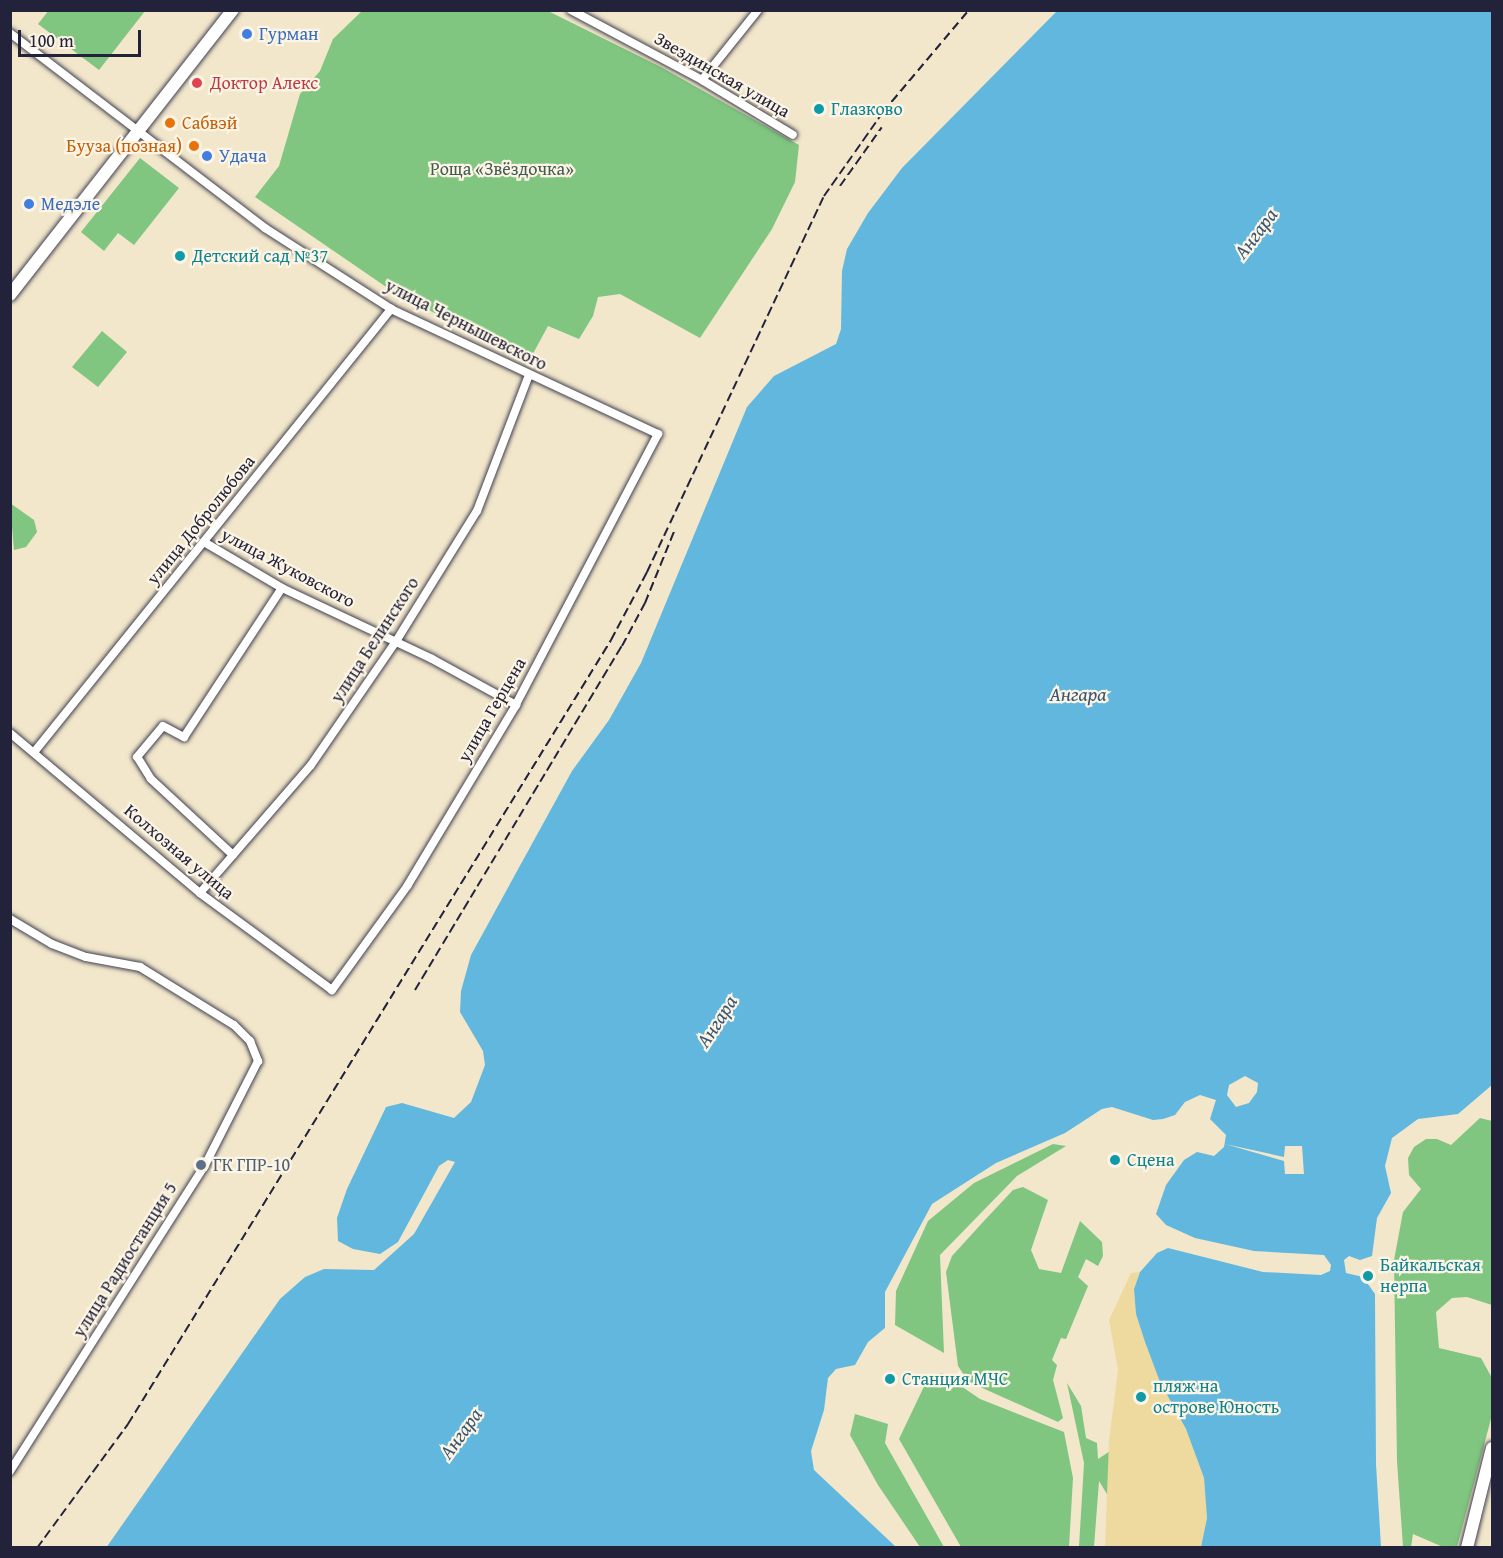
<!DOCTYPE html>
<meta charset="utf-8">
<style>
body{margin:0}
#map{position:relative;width:1503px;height:1558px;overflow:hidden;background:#f2e7cb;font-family:"Gentium Book Plus",serif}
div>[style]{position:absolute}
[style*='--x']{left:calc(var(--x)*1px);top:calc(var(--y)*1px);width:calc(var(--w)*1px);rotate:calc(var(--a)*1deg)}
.green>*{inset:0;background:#80c580}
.sand>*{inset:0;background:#eeda9e}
.water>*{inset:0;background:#61b7de}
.pier>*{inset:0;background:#f2e7cb}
.roads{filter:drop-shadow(0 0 2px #414051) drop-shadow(0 0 2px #414051)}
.street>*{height:8px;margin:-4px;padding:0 4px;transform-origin:4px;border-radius:4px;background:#fff}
.secondary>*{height:12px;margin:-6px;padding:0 6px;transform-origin:6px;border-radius:6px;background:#fff}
.rail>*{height:2px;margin-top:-1px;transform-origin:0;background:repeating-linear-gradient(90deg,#22223b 0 9px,transparent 0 13.5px)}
.dots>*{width:16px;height:16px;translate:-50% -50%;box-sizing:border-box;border:3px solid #fcf5e5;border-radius:50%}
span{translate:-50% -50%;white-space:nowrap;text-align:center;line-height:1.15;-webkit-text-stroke:4.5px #fcf5e5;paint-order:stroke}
.shop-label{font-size:18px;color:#366cbe}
.left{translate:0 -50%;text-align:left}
.street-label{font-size:18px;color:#22223b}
.health-label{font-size:18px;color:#be3a42}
.culture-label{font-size:18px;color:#0d838f}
.food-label{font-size:18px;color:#c56008}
.right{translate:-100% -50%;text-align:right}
.park-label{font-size:18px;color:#435b53}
.service-label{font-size:18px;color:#4e5e75}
.water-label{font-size:20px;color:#385674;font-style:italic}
.frame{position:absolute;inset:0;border:12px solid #22223b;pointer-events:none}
.scale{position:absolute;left:18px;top:30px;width:123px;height:27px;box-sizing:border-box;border:3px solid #22223b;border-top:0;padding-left:8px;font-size:18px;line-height:21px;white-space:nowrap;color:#22223b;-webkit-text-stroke:4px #fcf5e5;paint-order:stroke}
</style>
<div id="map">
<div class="green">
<i style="clip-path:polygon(49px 10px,145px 10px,145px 11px,99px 70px,38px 24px)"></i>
<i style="clip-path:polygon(363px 10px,548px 11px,661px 67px,799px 145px,795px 182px,772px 229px,700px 338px,620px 294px,598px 297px,593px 316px,579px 339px,548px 326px,529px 361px,395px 293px,255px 197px,279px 166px,300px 94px,320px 71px,333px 39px)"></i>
<i style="clip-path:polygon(140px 158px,179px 188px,134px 245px,118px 233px,104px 251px,81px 232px)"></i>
<i style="clip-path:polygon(102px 331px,127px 352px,98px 387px,72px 367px)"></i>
<i style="clip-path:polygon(10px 503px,34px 520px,37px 532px,26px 547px,14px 550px)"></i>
<i style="clip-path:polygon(1480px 1118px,1492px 1121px,1492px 1305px,1467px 1297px,1452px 1298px,1436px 1312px,1439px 1348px,1481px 1358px,1492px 1378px,1492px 1415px,1457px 1547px,1443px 1547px,1413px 1534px,1411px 1547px,1403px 1547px,1397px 1461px,1394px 1260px,1403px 1212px,1421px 1189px,1409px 1175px,1408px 1158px,1414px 1147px,1426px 1139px,1437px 1139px,1451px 1145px)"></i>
<i style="clip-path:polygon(1053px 1144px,1066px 1146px,1017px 1176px,940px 1255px,944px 1353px,895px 1325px,896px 1291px,928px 1221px,974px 1183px)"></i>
<i style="clip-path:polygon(1023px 1187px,1048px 1200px,1031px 1250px,1039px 1269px,1061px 1273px,1080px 1221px,1102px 1242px,1103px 1256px,1098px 1266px,1086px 1259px,1078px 1277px,1088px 1286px,1066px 1339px,1061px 1338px,1052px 1360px,1057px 1365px,1053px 1380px,1063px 1418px,1058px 1422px,969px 1382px,958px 1366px,946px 1272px,952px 1256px,983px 1222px,1013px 1190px)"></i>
<i style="clip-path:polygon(942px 1373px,980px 1399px,1064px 1432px,1073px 1478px,1069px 1547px,961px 1547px,899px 1439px,929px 1376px)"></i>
<i style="clip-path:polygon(1067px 1383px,1081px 1406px,1086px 1438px,1097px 1443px,1098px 1459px,1127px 1440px,1113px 1504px,1099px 1481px,1094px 1547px,1079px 1547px,1084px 1463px)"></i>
<i style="clip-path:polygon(855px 1414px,888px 1424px,885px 1443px,944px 1547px,920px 1547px,878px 1485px,850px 1435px)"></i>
</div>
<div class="sand">
<i style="clip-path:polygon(1140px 1272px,1134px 1289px,1136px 1314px,1145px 1342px,1160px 1382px,1186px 1429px,1204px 1478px,1207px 1518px,1201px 1547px,1105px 1548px,1109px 1441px,1118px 1370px,1109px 1320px,1131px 1273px)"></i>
</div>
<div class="water">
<i style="clip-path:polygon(evenodd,1057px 11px,1492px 11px,1492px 1085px,1458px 1114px,1418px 1119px,1392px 1138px,1385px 1166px,1391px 1193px,1377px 1218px,1372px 1256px,1360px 1260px,1349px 1256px,1344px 1260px,1346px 1273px,1363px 1277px,1375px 1294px,1376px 1464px,1381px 1547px,1201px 1547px,1207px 1518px,1204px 1478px,1186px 1429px,1160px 1382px,1145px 1342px,1136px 1314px,1134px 1289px,1140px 1272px,1157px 1253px,1168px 1248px,1263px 1272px,1321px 1275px,1330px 1271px,1331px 1265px,1324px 1255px,1254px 1251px,1195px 1238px,1166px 1225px,1156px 1214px,1166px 1185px,1184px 1160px,1197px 1152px,1214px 1156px,1224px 1147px,1226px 1135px,1210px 1119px,1216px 1100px,1200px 1095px,1185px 1102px,1175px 1115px,1163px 1119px,1153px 1120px,1112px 1107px,1102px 1109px,1065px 1133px,996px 1163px,932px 1204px,885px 1292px,885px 1328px,868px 1342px,855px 1365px,836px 1369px,828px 1378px,824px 1410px,811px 1451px,814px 1470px,896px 1547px,106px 1548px,280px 1299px,305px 1277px,324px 1269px,374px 1270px,414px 1234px,455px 1162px,448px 1160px,439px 1166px,398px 1242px,380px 1254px,353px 1249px,338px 1241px,337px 1218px,347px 1189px,386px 1107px,402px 1103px,454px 1118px,471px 1102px,485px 1065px,483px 1051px,460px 1012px,461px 991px,471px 955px,572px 771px,609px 720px,641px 663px,747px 407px,774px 376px,836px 344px,841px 329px,842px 271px,847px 249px,868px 213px,902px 168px,1057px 11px,1245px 1076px,1258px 1083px,1257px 1092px,1249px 1103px,1236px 1107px,1227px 1095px,1229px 1085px,1245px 1076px)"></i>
</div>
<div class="pier">
<i style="clip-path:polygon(1225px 1144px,1284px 1157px,1285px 1146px,1302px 1146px,1304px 1174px,1285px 1174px,1284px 1161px)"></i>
</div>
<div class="roads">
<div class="street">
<i style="--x:571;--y:10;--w:149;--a:28.1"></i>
<i style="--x:702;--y:80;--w:106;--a:31.1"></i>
<i style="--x:10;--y:33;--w:321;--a:37.4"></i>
<i style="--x:265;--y:228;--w:150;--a:32.7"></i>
<i style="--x:391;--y:309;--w:295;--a:25.1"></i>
<i style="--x:658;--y:434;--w:306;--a:117.7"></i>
<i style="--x:516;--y:705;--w:210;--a:121"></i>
<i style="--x:408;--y:885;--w:130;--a:125.9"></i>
<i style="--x:332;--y:990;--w:164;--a:-143.7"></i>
<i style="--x:200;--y:893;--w:248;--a:-139.9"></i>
<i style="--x:702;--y:80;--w:90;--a:-51.3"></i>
<i style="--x:204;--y:542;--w:91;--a:30.5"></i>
<i style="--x:282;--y:588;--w:166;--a:25.3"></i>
<i style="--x:432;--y:659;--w:96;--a:28.7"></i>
<i style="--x:35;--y:751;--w:568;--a:-51.15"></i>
<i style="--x:233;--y:855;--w:112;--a:-137.2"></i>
<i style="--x:151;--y:779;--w:26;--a:-122"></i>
<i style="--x:137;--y:757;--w:40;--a:-50"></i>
<i style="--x:163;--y:726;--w:24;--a:28"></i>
<i style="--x:184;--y:737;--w:178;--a:-56.7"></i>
<i style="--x:200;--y:893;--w:169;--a:-49.1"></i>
<i style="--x:311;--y:765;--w:148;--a:-55.5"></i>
<i style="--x:395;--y:643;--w:155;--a:-58.2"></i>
<i style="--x:477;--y:511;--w:146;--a:-69.1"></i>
<i style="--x:10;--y:919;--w:49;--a:30.8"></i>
<i style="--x:52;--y:944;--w:36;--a:21"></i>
<i style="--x:86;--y:957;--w:55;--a:10.5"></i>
<i style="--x:140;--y:967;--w:110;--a:31.7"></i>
<i style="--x:234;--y:1025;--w:23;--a:45"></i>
<i style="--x:250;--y:1041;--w:22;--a:68"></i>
<i style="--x:258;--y:1061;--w:117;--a:117"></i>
<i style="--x:205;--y:1165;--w:363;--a:122.5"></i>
</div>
<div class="secondary">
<i style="--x:10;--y:295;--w:362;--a:-52"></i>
<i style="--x:1467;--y:1548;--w:103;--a:-76"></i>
</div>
</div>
<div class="rail">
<i style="--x:840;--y:186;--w:72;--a:-54.6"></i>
<i style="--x:415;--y:990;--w:401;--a:-59"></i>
<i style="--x:622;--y:646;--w:49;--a:-61.9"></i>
<i style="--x:645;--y:603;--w:80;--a:-67.9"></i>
<i style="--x:37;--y:1548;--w:154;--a:-53.7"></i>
<i style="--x:128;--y:1424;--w:921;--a:-58.36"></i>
<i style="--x:611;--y:640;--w:77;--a:-62.1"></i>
<i style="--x:647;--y:572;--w:416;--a:-64.8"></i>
<i style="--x:824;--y:196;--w:103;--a:-54.9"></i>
<i style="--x:883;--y:112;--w:133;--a:-49.9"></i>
</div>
<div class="dots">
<i style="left:247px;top:34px;background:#3f7fe0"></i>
<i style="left:197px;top:83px;background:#e0444e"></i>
<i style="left:819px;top:109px;background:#0f9aa8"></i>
<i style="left:170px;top:123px;background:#e8710a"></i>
<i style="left:194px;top:146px;background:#e8710a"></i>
<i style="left:207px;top:156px;background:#3f7fe0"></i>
<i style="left:29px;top:204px;background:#3f7fe0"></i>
<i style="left:180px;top:256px;background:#0f9aa8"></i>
<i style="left:1115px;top:1160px;background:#0f9aa8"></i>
<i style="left:201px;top:1165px;background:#5c6f8a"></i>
<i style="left:1368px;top:1276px;background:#0f9aa8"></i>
<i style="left:890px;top:1379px;background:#0f9aa8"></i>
<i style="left:1141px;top:1397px;background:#0f9aa8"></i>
</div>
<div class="shop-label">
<span class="left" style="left:259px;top:34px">Гурман</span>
<span class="left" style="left:219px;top:156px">Удача</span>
<span class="left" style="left:41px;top:204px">Медэле</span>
</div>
<div class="street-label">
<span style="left:722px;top:75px;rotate:30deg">Звездинская улица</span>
<span style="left:466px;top:325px;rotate:27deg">улица Чернышевского</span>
<span style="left:201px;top:520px;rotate:-51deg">улица Добролюбова</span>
<span style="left:288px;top:568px;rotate:28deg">улица Жуковского</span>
<span style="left:375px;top:640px;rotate:-57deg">улица Белинского</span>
<span style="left:492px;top:710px;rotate:-60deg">улица Герцена</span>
<span style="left:179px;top:852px;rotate:40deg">Колхозная улица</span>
<span style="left:125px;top:1260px;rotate:-58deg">улица Радиостанция 5</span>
</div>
<div class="health-label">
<span class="left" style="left:210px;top:83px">Доктор Алекс</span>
</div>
<div class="culture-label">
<span class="left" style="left:831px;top:109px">Глазково</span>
<span class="left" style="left:192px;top:256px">Детский сад №37</span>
<span class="left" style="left:1127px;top:1160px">Сцена</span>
<span class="left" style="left:1380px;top:1276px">Байкальская<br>нерпа</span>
<span class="left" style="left:902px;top:1379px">Станция МЧС</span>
<span class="left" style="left:1153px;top:1397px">пляж на<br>острове Юность</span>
</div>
<div class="food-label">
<span class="left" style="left:182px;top:123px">Сабвэй</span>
<span class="right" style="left:182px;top:146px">Бууза (позная)</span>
</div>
<div class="park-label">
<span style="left:502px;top:169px">Роща «Звёздочка»</span>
</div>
<div class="service-label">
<span class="left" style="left:213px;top:1165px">ГК ГПР-10</span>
</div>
<div class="water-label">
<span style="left:1255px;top:233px;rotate:-53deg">Ангара</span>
<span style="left:1078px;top:693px">Ангара</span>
<span style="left:716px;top:1021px;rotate:-57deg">Ангара</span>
<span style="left:460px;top:1433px;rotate:-54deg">Ангара</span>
</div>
<div class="frame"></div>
<div class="scale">100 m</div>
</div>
